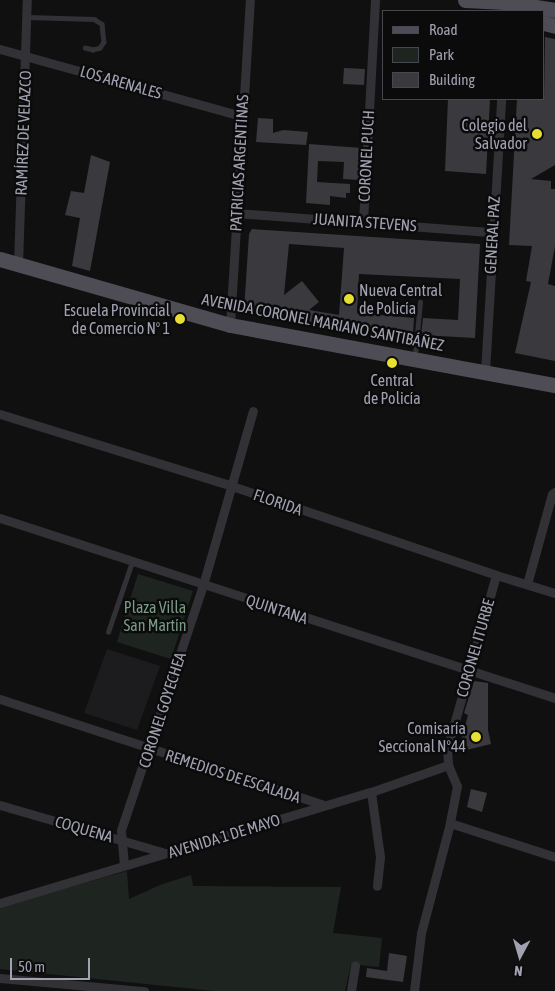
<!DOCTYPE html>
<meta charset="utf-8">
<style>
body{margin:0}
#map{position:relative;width:555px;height:991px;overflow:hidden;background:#101011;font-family:"Asap Condensed",sans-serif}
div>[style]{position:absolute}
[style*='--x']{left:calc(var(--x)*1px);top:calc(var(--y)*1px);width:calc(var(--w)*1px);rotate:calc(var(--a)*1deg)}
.built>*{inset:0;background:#1c1c1e}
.green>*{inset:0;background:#1e2521}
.building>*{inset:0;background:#3a3a3e}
.service>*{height:4.5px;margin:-2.25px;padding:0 2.25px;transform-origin:2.25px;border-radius:2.25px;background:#323136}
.minor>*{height:9px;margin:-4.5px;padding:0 4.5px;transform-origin:4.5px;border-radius:4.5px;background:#323136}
.primary>*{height:15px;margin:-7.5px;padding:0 7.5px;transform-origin:7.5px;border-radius:7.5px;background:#4e4d55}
.dots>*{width:14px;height:14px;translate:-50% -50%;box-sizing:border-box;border:2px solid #0b0b0c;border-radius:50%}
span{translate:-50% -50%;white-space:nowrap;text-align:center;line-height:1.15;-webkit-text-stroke:5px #0b0b0c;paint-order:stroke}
.street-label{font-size:16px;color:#a1a2b1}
.poi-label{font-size:16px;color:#a1a2b1}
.right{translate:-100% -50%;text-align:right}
.left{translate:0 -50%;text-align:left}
.park-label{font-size:16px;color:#799b85}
.legend{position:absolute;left:382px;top:10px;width:162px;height:90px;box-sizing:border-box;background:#0b0b0c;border:1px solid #47474e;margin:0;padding:6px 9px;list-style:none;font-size:15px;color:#a1a2b1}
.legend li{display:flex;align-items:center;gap:10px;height:25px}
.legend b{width:25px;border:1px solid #47474e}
.north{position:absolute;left:495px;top:931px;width:50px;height:50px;-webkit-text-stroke:4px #0b0b0c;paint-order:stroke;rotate:186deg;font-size:14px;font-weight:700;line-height:20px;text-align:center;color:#a1a2b1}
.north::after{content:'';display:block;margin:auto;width:18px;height:22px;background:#a1a2b1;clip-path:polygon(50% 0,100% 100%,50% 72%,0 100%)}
.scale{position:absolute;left:10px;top:958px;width:80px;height:22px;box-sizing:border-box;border:2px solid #a1a2b1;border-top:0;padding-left:6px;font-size:15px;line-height:18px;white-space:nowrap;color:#a1a2b1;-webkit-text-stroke:4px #0b0b0c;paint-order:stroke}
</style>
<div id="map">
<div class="built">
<i style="clip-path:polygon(107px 649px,160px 666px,137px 730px,84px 713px)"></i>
</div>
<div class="green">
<i style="clip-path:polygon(138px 574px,193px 591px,171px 659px,117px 642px)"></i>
<i style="clip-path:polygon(127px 871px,129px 899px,160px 885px,191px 875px,193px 886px,341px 887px,333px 933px,382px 938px,379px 967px,351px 964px,345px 991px,214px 991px,0 969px,0 907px)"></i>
</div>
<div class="building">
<i style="clip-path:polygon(545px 37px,555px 39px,555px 165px,531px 179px,551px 181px,551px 189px,555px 189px,555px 246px,548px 284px,555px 286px,555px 361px,515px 353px,531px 282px,526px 281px,532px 246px,509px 245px,517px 99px,544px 99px)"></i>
<i style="clip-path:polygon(344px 68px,365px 69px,364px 85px,343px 84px)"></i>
<i style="clip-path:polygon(448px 99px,490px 99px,486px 174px,445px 171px)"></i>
<i style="clip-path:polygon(258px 118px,273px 119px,273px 133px,283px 130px,308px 132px,306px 145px,256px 142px)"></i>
<i style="clip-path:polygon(309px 144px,361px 148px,359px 180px,343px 179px,344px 162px,318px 161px,317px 182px,350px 184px,350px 193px,346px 193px,346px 198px,330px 196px,330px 205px,306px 203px)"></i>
<i style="clip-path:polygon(91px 155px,110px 162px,90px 271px,72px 266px,80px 218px,65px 215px,71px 191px,84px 193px)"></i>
<i style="clip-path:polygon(evenodd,252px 229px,480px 244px,475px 338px,421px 335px,423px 318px,458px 320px,460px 279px,359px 274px,357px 313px,414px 318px,413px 334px,341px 329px,272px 318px,272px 314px,244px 311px,249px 234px,252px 229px,289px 244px,344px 248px,339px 315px,309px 310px,319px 302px,302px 281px,284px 295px,289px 244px)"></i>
<i style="clip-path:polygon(474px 681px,488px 683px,488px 730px,491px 744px,458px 752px,468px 715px,464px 713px)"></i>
<i style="clip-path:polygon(471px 789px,487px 793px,482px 812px,467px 807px)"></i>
<i style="clip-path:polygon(389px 953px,407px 956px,403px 982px,366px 977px,367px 968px,387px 971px)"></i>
</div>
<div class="service">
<i style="--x:27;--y:17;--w:67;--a:1.7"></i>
<i style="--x:94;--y:19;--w:9;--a:32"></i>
<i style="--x:102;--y:24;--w:18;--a:84"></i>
<i style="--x:104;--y:42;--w:7;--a:124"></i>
<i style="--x:100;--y:48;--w:7;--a:164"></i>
<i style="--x:93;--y:50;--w:8;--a:-166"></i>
<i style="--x:415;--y:355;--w:53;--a:-84.6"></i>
<i style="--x:108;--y:632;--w:74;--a:-71.1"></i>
</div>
<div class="minor">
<i style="--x:0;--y:49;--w:250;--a:15.5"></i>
<i style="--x:237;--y:213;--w:256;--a:4.3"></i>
<i style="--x:363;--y:222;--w:222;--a:-86.9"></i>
<i style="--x:18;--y:265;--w:265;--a:-88.1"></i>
<i style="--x:230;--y:325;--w:326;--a:-86.5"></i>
<i style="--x:485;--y:372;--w:273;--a:-86.6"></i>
<i style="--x:0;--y:414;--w:243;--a:17.2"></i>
<i style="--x:232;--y:486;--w:279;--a:18.6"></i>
<i style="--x:496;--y:575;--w:62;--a:17"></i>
<i style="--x:0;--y:518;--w:583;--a:17.97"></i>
<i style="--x:496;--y:575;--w:181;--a:105.7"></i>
<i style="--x:447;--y:749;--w:16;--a:86"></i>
<i style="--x:448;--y:765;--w:23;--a:67"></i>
<i style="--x:457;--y:786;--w:38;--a:101"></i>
<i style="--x:450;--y:823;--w:110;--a:17.9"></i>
<i style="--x:527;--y:584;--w:93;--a:-74.5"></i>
<i style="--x:552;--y:494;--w:4;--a:-34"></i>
<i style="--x:0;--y:699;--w:341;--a:18.1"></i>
<i style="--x:371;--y:792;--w:66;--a:82.1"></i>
<i style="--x:380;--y:857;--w:29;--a:96"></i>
<i style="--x:0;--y:805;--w:172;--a:16.2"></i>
<i style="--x:124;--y:865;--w:35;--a:-95"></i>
<i style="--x:121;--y:830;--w:258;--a:-71.5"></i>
<i style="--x:203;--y:585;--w:181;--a:-74"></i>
<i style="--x:0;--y:903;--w:387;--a:-16.7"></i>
<i style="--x:371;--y:792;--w:82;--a:-19.3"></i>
<i style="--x:0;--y:978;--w:145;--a:5.2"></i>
<i style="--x:351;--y:991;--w:26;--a:-81"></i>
<i style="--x:414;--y:991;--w:58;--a:-83.1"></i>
<i style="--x:421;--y:933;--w:114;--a:-75.2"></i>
</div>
<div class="primary">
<i style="--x:465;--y:0;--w:40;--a:2.9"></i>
<i style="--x:505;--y:2;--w:51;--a:9.1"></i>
<i style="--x:544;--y:23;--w:11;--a:15"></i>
<i style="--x:0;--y:259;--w:239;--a:16"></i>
<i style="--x:230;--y:325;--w:330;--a:10.5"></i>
</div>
<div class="dots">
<i style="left:537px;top:134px;background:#e7df31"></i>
<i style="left:349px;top:299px;background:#e7df31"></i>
<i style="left:180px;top:319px;background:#e7df31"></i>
<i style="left:392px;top:363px;background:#e7df31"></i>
<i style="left:476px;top:737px;background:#e7df31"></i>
</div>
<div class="street-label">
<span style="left:121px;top:82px;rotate:16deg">LOS ARENALES</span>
<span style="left:23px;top:133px;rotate:-88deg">RAMÍREZ DE VELAZCO</span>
<span style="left:366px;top:156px;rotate:-87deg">CORONEL PUCH</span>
<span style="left:239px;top:163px;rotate:-87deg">PATRICIAS ARGENTINAS</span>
<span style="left:365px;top:222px;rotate:4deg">JUANITA STEVENS</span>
<span style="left:492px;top:235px;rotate:-87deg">GENERAL PAZ</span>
<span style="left:323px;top:322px;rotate:11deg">AVENIDA CORONEL MARIANO SANTIBÁÑEZ</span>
<span style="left:278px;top:502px;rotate:19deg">FLORIDA</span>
<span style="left:277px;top:609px;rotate:18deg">QUINTANA</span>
<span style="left:475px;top:648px;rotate:-74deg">CORONEL ITURBE</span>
<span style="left:162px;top:710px;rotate:-72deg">CORONEL GOYECHEA</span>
<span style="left:233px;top:776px;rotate:18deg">REMEDIOS DE ESCALADA</span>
<span style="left:84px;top:829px;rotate:16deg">COQUENA</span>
<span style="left:224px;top:836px;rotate:-17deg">AVENIDA 1 DE MAYO</span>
</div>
<div class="poi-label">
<span class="right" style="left:527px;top:134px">Colegio del<br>Salvador</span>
<span class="left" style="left:359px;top:299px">Nueva Central<br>de Policía</span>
<span class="right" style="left:170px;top:319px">Escuela Provincial<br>de Comercio N° 1</span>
<span style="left:392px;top:389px">Central<br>de Policía</span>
<span class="right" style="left:466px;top:737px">Comisaría<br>Seccional N°44</span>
</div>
<div class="park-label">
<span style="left:155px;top:616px">Plaza Villa<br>San Martín</span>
</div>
<ul class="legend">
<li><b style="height:6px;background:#4e4d55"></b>Road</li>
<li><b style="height:14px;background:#1e2521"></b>Park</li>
<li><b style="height:14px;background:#3a3a3e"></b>Building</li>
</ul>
<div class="north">N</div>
<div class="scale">50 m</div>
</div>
